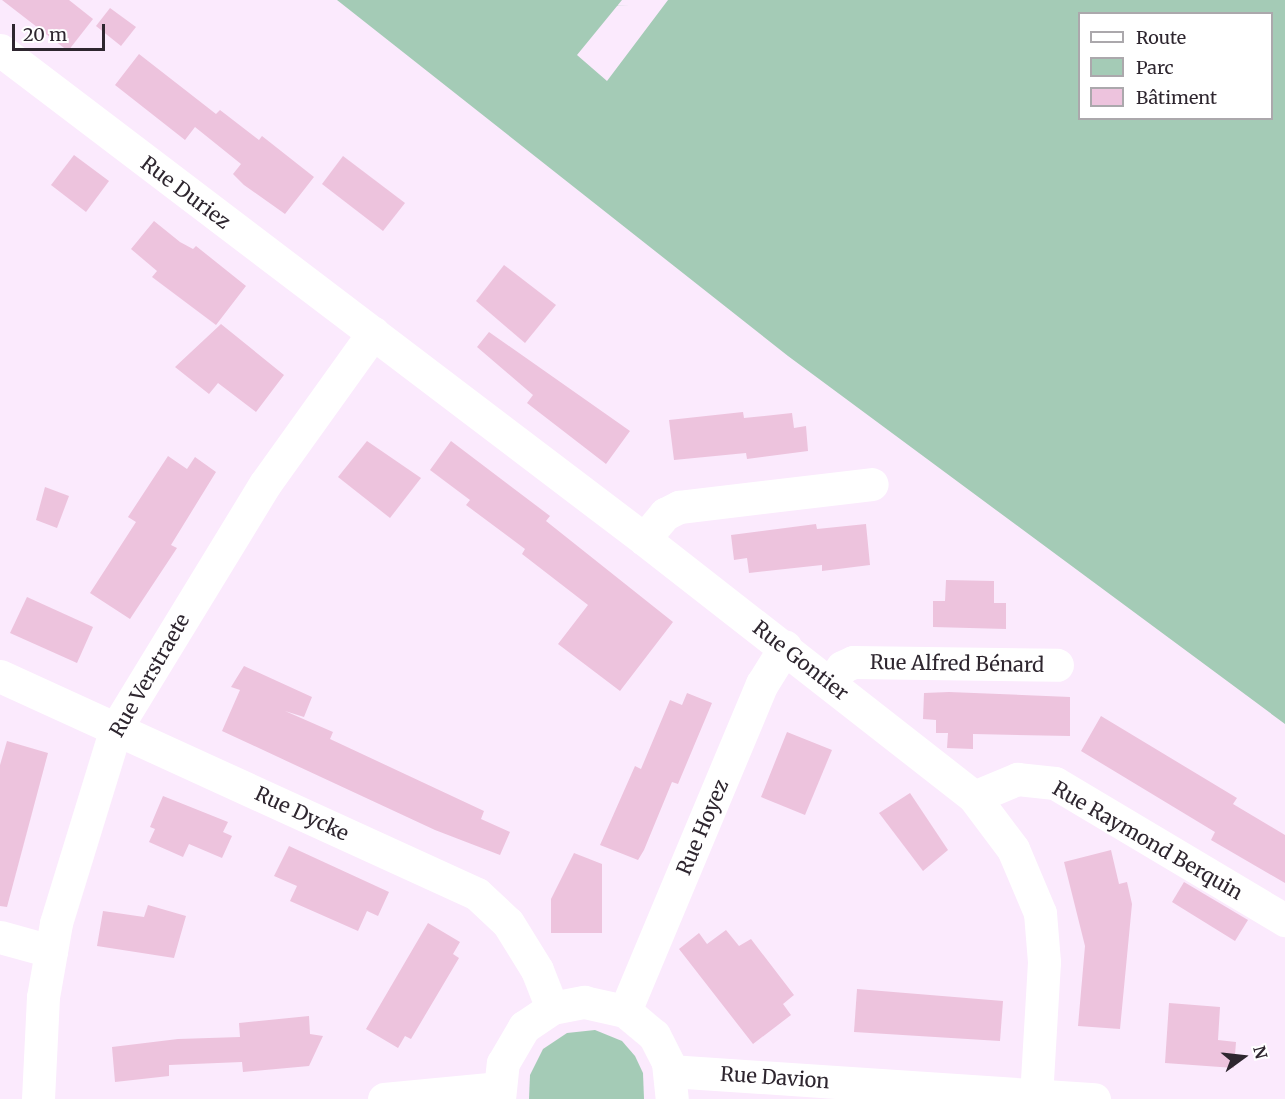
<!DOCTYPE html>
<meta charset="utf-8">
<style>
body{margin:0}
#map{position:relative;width:1285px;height:1099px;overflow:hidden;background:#fbeafd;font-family:Merriweather,serif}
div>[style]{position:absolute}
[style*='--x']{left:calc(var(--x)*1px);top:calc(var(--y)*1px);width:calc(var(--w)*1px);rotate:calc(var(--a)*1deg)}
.green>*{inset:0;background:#a4cbb6}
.building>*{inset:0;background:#edc3dd}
.minor>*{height:33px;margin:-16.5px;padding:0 16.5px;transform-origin:16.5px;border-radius:16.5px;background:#fff}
span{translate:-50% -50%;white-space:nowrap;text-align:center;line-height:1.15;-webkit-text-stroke:5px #fff;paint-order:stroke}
.street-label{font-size:20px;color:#2e262f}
.legend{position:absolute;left:1078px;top:12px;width:195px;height:108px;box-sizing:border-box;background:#fff;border:2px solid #aba8ac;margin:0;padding:8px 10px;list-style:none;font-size:18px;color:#2e262f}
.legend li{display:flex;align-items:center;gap:12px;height:30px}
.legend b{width:30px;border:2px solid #aba8ac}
.north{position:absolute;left:1213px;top:1027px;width:60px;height:60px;-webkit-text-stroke:4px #fff;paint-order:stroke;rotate:75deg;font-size:16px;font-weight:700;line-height:24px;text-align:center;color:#2e262f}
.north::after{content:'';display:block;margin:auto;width:21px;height:27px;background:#2e262f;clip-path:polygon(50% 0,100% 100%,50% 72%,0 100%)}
.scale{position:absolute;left:12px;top:24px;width:93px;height:27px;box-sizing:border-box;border:3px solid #2e262f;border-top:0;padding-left:8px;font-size:18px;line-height:21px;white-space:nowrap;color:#2e262f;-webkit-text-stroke:4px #fff;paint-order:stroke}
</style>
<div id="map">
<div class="green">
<i style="clip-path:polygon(evenodd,337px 0,622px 0,577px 55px,607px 81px,668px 0,1285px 0,1285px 724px,788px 356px,337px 0,1080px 14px,1272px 14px,1272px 118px,1080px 118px,1080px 14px)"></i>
<i style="clip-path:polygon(595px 1030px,622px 1041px,635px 1056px,643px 1073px,644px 1099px,529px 1099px,530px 1075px,543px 1049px,567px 1033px)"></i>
</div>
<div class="building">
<i style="clip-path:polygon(2px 0,69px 0,93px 19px,68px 51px)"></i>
<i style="clip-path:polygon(110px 8px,136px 27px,121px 46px,96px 26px)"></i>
<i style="clip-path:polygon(139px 54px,216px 114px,220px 110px,259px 140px,262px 136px,314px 177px,285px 214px,244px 185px,233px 174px,241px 164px,195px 127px,185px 140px,115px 85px)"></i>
<i style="clip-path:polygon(74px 155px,109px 181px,86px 212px,51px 185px)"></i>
<i style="clip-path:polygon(343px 156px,405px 203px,383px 231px,322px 184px)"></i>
<i style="clip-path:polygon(154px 221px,180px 242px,193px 249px,196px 246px,246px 286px,216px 325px,152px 277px,157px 271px,131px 249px)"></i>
<i style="clip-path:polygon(504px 265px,556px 305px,525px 343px,476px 301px)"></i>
<i style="clip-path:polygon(221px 324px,284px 375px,256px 412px,218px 383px,209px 394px,175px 367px)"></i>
<i style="clip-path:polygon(489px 332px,630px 431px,606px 464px,527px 403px,533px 395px,477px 347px)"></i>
<i style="clip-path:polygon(743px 412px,744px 418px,792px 413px,794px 428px,806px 426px,808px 451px,747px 459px,746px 453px,674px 460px,669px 420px)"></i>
<i style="clip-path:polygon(367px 441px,421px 478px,390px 518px,338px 477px)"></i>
<i style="clip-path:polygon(451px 441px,550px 516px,546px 521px,673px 622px,620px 691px,558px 644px,588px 605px,522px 554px,525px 549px,466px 505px,470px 500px,430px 470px)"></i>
<i style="clip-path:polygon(168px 456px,187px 469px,195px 457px,216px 472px,171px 545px,177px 548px,130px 619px,90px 593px,136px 522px,128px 517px)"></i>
<i style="clip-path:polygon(45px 487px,69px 496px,57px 528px,36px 520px)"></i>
<i style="clip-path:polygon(816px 524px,817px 529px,866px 524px,870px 565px,822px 571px,822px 565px,749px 573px,747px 558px,734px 560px,731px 535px)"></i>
<i style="clip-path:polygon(946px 580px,994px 581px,994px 603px,1006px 603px,1006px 629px,933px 627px,933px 601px,945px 601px)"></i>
<i style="clip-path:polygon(27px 597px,93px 627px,77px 663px,10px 633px)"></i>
<i style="clip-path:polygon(244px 666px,312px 697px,304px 717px,285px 711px,333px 732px,330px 739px,484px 811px,481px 819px,510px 832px,500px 855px,435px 830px,222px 731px,240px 690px,231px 687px)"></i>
<i style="clip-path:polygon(949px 692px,1070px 697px,1070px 736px,973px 734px,973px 749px,947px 748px,948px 733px,936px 733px,936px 720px,923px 719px,924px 693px)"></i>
<i style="clip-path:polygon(687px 693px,712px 703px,678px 784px,672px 782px,644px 850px,638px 860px,600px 845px,635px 766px,641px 769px,670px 700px,682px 705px)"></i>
<i style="clip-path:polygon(1101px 716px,1237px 798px,1233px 804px,1285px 835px,1285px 883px,1211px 840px,1215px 832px,1081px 751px)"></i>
<i style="clip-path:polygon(787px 732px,832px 750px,805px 815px,761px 797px)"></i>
<i style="clip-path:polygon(7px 741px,48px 753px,7px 907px,0 906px,0 765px)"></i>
<i style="clip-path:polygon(910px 793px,948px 850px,923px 871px,879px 813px)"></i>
<i style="clip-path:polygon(163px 796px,228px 822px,223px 832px,232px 836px,222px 858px,189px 844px,183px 857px,149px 842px,155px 829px,150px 827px)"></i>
<i style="clip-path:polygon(289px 846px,389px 892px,378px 916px,367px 911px,358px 931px,290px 901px,297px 886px,274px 876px)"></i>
<i style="clip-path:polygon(1111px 850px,1119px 884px,1127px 882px,1132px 904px,1120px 1029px,1078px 1026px,1085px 946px,1064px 862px)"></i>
<i style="clip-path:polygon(574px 853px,602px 864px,602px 933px,551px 933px,551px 899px)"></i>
<i style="clip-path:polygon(1184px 882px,1248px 920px,1235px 941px,1172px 902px)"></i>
<i style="clip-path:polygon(148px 905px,186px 916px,174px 958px,97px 946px,103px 911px,144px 917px)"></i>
<i style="clip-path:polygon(428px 923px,460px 942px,453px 954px,459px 958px,411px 1039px,405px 1036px,398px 1048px,366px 1029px)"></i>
<i style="clip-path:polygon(726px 930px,739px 946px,751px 939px,794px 995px,783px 1004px,791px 1015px,753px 1044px,679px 949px,699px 933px,707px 944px)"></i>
<i style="clip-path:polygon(857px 989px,1003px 1001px,1000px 1041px,854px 1032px)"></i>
<i style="clip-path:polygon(1169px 1003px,1220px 1007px,1218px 1040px,1236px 1042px,1234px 1068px,1165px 1063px)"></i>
<i style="clip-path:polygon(309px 1016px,310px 1034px,323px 1036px,309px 1066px,243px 1072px,242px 1062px,169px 1065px,169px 1076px,115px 1082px,112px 1047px,178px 1039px,240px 1037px,239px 1023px)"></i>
</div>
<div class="minor">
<i style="--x:0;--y:50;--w:809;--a:37.21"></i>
<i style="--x:644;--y:539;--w:419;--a:38"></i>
<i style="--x:974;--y:797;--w:65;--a:53.1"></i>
<i style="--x:1013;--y:849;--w:69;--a:67.1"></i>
<i style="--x:1040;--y:913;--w:49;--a:85.3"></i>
<i style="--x:1044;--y:962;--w:133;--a:93.4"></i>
<i style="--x:644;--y:539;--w:33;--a:-50"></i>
<i style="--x:665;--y:514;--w:16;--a:-27"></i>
<i style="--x:679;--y:507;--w:194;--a:-6.8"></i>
<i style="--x:0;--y:676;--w:524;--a:24.56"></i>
<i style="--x:477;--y:894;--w:42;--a:43.1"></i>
<i style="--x:508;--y:923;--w:55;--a:58.3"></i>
<i style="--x:537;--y:970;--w:41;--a:68.5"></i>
<i style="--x:831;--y:683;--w:19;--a:-55"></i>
<i style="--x:842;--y:667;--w:12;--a:-24"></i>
<i style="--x:853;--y:662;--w:204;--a:0.8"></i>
<i style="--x:974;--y:797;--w:47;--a:-22.7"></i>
<i style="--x:1017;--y:779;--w:38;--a:6"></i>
<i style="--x:1055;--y:783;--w:268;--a:30.8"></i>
<i style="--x:0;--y:937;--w:53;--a:15.4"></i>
<i style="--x:625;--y:1011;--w:355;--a:-67.3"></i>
<i style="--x:762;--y:684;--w:44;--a:-58.1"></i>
<i style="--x:670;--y:1071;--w:425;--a:3.8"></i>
<i style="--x:38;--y:1099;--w:102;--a:-87.2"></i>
<i style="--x:43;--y:997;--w:75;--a:-80"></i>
<i style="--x:56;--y:923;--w:204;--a:-72.9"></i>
<i style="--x:116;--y:728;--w:286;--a:-58.6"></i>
<i style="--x:265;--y:484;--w:186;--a:-54.4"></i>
<i style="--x:384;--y:1099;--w:116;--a:-5.5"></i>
<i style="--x:499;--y:1099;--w:36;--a:-84"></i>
<i style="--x:503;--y:1063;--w:42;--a:-59.7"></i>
<i style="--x:524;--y:1027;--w:34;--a:-34"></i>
<i style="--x:552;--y:1008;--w:33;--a:-11"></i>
<i style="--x:584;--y:1002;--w:42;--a:12.4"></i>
<i style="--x:625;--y:1011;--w:38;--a:40"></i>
<i style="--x:654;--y:1035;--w:31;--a:63"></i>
<i style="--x:668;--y:1063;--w:36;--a:84"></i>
</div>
<div class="street-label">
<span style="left:186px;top:192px;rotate:37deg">Rue Duriez</span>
<span style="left:801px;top:660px;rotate:38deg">Rue Gontier</span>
<span style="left:957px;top:663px;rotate:1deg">Rue Alfred Bénard</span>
<span style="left:149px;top:675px;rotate:-60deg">Rue Verstraete</span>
<span style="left:302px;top:813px;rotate:25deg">Rue Dycke</span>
<span style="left:702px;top:827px;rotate:-67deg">Rue Hoyez</span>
<span style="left:1148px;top:840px;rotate:30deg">Rue Raymond Berquin</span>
<span style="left:775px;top:1077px;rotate:4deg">Rue Davion</span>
</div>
<ul class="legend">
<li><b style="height:8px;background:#fff"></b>Route</li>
<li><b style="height:16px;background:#a4cbb6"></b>Parc</li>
<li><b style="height:16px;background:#edc3dd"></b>Bâtiment</li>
</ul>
<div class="north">N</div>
<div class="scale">20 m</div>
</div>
